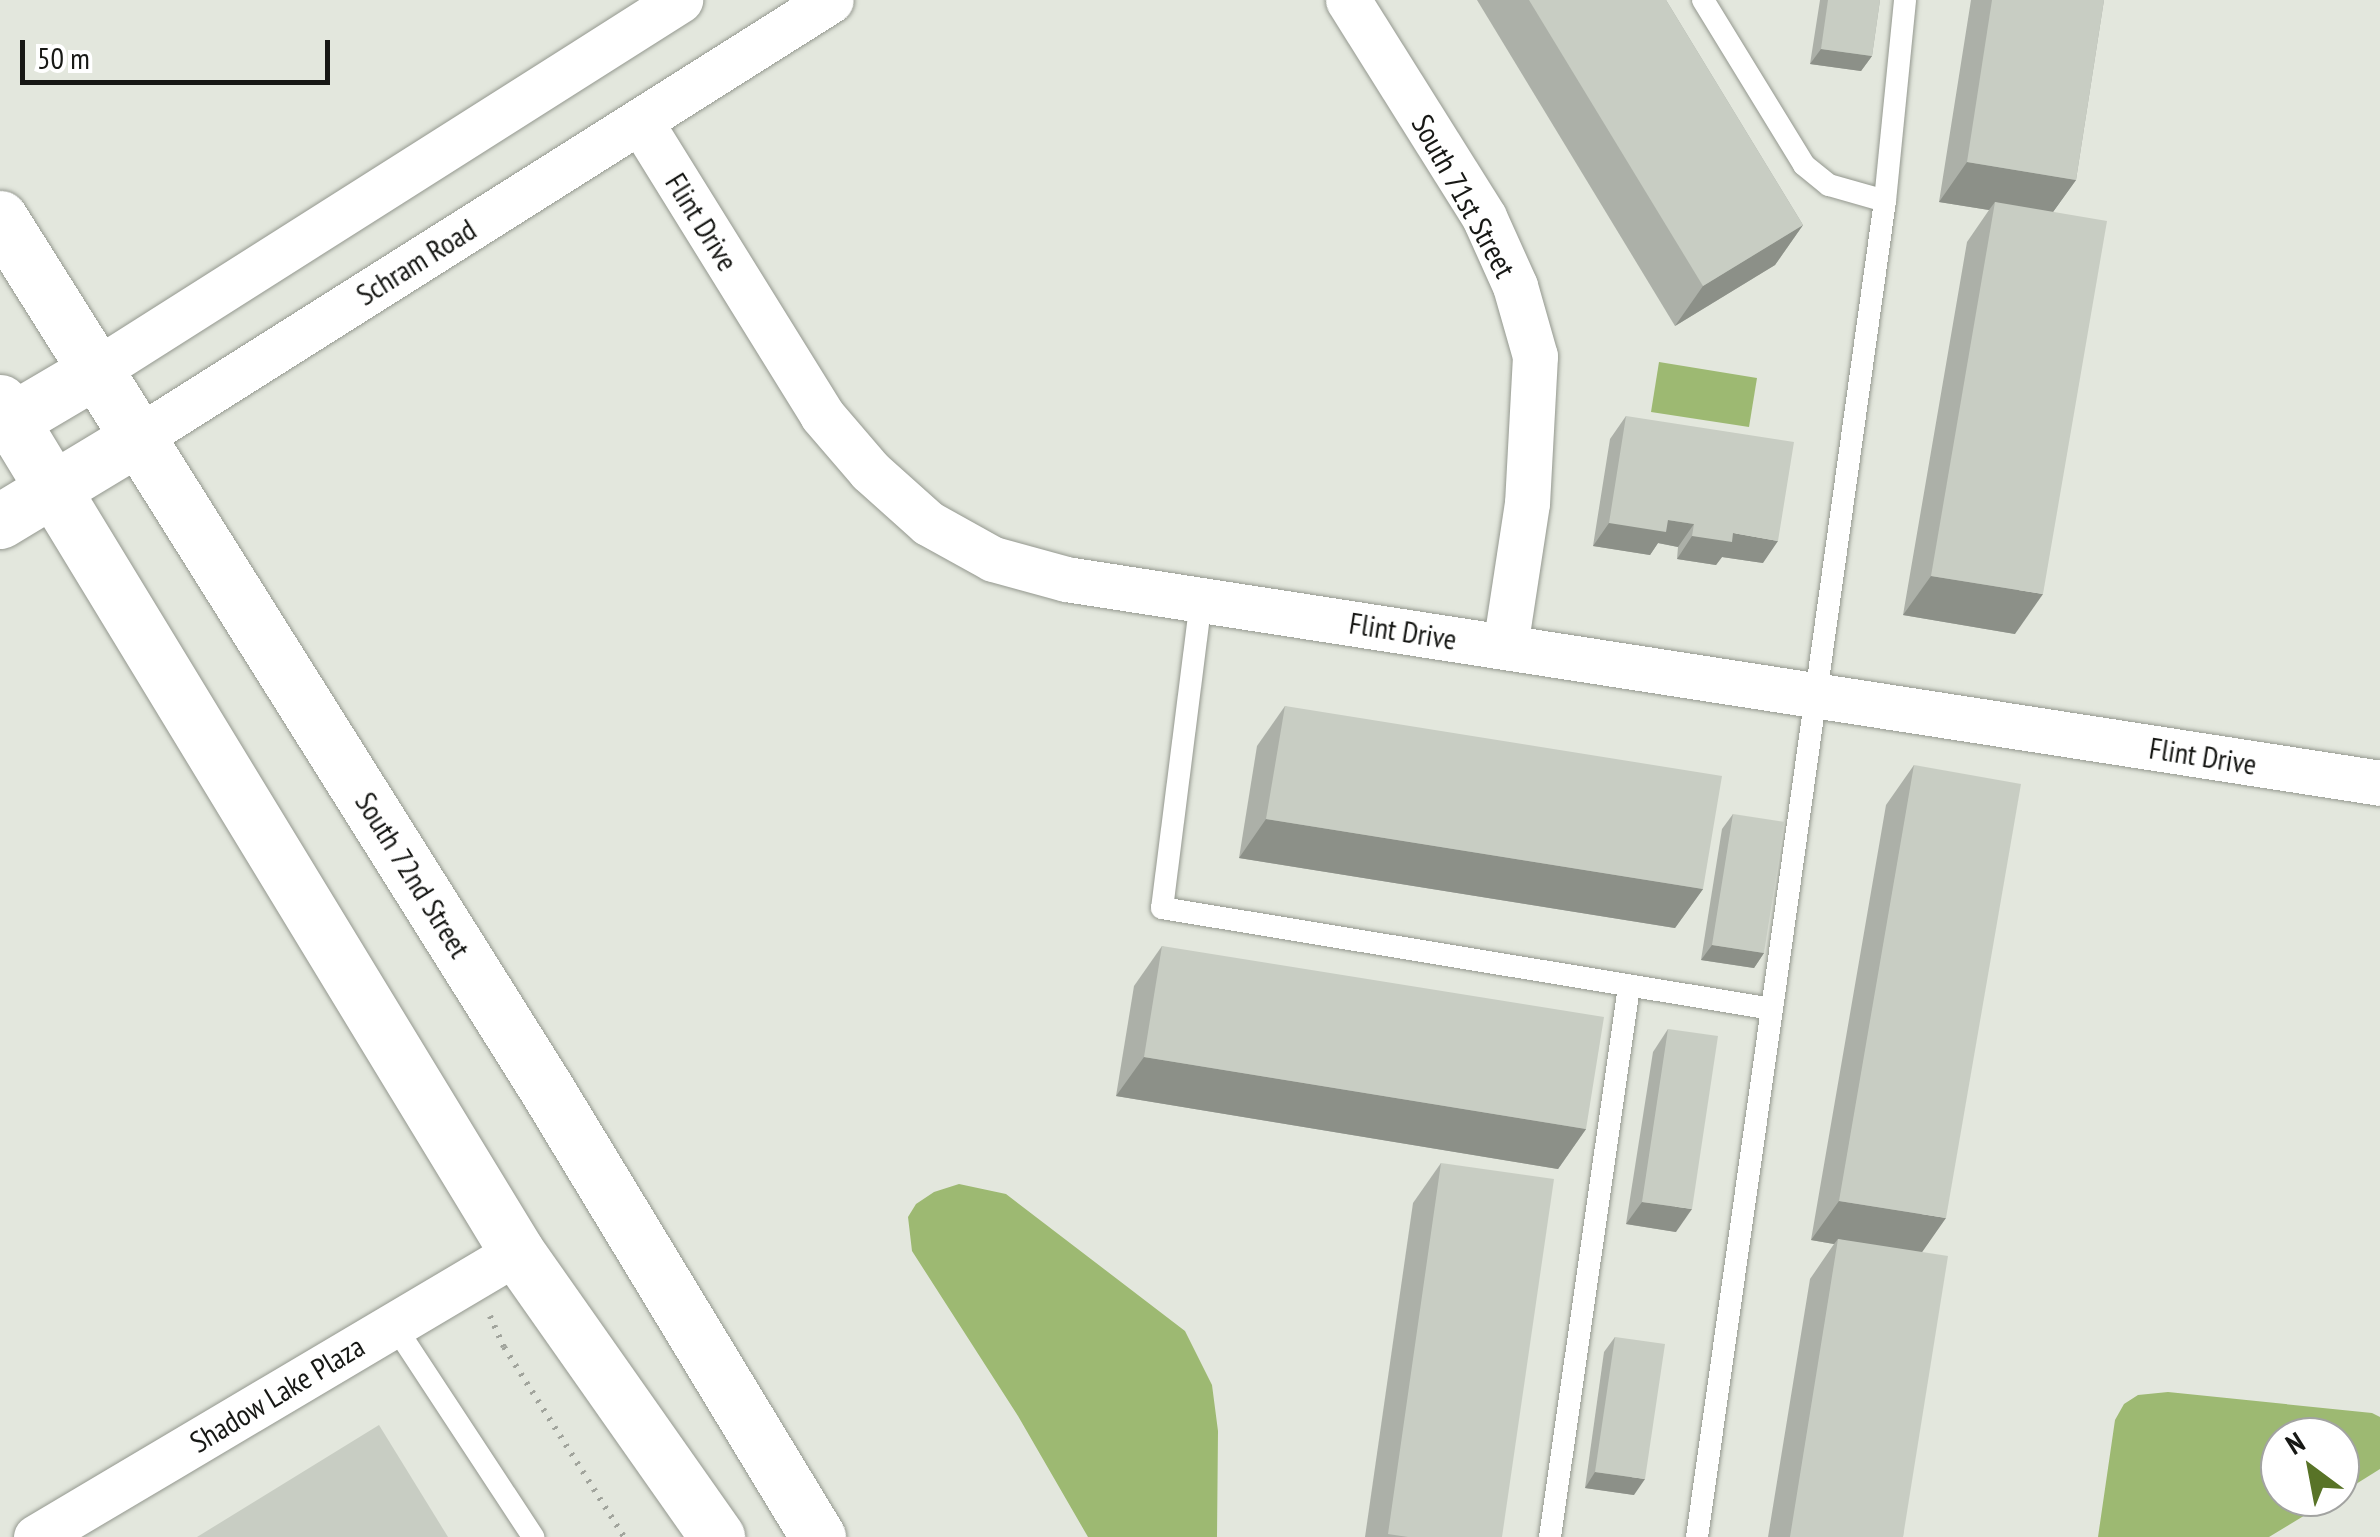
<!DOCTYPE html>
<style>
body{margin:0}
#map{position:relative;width:2380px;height:1537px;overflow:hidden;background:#e3e7dd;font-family:"PT Sans Narrow",sans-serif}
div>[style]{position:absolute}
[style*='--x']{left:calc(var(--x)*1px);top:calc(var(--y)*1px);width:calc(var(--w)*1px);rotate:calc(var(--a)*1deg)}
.water>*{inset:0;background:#9db972}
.path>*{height:6px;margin-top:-3px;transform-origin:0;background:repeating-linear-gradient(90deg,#a1a49c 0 2.5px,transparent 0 10.5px)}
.roads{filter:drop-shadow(0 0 2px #94988f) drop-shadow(0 0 2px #94988f)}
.lane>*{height:22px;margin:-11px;padding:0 11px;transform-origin:11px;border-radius:11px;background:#fff}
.street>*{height:45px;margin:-22.5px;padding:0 22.5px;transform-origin:22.5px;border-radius:22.5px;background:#fff}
.secondary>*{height:55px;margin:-27.5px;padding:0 27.5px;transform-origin:27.5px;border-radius:27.5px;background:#fff}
.wall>*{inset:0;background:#acb0a8}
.shaded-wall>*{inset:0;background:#8c9088}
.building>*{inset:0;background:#c8cdc3}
span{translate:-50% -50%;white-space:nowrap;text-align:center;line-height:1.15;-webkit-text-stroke:8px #fff;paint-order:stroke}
.street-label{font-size:30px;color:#171815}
.north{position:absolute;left:2260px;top:1417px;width:100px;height:100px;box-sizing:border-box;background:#fff;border:2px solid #a2a3a1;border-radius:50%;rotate:328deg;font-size:28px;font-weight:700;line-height:40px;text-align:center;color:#171815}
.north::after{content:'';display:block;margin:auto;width:35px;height:45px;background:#587327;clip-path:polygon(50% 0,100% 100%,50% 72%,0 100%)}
.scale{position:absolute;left:20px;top:40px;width:310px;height:45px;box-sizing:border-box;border:5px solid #171815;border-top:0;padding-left:12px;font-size:30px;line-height:35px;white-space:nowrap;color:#171815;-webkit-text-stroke:8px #fff;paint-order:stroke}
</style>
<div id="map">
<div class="water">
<i style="clip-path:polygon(1659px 362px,1757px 378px,1749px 427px,1651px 412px)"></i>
<i style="clip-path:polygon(959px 1184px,1006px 1194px,1185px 1331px,1212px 1385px,1218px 1431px,1217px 1537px,1088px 1537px,1018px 1416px,912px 1251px,908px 1217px,916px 1204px,934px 1192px)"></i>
<i style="clip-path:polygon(2168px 1392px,2372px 1413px,2380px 1417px,2380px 1469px,2340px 1494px,2340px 1437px,2280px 1437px,2280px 1497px,2335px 1497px,2269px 1537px,2098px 1537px,2115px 1420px,2124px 1404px,2138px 1395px)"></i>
</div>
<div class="path">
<i style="--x:490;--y:1316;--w:34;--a:66"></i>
<i style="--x:504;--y:1347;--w:225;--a:57.7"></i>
</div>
<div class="roads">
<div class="lane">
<i style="--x:1703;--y:0;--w:193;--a:58.5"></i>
<i style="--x:1804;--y:165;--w:32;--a:39"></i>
<i style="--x:1829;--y:185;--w:58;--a:15.9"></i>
<i style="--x:1201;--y:600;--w:310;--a:97.2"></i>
<i style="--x:1162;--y:908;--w:618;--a:9.4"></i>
<i style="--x:1772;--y:1009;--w:816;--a:-82.04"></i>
<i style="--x:1885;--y:201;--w:202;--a:-84.3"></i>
<i style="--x:394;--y:1325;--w:254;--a:56.7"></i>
<i style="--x:1550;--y:1537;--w:556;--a:-81.83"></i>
<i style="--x:1697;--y:1537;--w:533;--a:-81.92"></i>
</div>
<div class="street">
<i style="--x:1348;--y:0;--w:256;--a:57.9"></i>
<i style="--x:1484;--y:217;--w:76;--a:65.8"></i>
<i style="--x:1515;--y:286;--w:73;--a:74.1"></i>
<i style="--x:1535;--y:356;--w:147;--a:93.1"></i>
<i style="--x:1527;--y:503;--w:145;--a:98.7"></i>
<i style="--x:640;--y:121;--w:346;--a:58.2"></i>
<i style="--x:822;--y:415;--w:74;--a:49.4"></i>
<i style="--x:870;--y:471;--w:78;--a:41.9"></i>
<i style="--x:928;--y:523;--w:74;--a:29"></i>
<i style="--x:993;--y:559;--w:76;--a:15.3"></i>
<i style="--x:1066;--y:579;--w:1330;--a:8.82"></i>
<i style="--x:95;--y:371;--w:693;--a:-32.38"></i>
<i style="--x:139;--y:437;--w:818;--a:-32.27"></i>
<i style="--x:36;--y:1537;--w:559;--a:-30.65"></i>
</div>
<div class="secondary">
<i style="--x:0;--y:218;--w:1027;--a:57.89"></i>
<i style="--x:546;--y:1088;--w:525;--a:58.79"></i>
<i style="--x:0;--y:402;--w:995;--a:58.69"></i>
<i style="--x:517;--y:1252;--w:348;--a:54.9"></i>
<i style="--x:0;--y:427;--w:110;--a:-30.5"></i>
<i style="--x:0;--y:521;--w:162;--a:-31.1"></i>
</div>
</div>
<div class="wall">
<i style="clip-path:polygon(1477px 0,1666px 0,1803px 225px,1775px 265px,1675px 326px)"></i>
<i style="clip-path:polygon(1820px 0,1880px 0,1872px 56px,1861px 71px,1810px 64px)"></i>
<i style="clip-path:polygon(1971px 0,2104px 0,2076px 180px,2053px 212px,2015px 634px,1903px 615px,1967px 242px,1989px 210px,1939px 202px)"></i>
<i style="clip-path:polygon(1626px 416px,1763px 563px,1722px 557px,1716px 565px,1677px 559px,1678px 547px,1658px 543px,1650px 555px,1593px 546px,1610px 439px)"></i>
<i style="clip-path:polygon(1285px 706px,1703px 889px,1675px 928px,1239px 858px,1257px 746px)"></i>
<i style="clip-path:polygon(1914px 765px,1922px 1252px,1903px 1537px,1768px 1537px,1810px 1279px,1834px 1244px,1811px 1240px,1886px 805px)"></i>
<i style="clip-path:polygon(1733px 814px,1764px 953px,1754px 968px,1701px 960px,1722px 829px)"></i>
<i style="clip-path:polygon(1162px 946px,1586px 1129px,1558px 1169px,1116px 1096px,1134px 986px)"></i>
<i style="clip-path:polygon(1668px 1029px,1676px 1232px,1626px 1224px,1653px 1052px)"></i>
<i style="clip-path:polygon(1441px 1163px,1502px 1537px,1365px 1537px,1413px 1203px)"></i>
<i style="clip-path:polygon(1615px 1337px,1634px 1495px,1585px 1488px,1604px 1352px)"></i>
</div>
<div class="shaded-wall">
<i style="clip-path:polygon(1821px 49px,1872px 56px,1861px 71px,1810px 64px)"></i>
<i style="clip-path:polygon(1967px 162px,2076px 180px,2048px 219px,1995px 202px,1989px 210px,1939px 202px)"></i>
<i style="clip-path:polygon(1803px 225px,1775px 265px,1675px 326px,1703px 286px)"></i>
<i style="clip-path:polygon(1668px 520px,1694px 524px,1678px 547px,1658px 543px,1650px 555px,1593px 546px,1609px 523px)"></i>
<i style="clip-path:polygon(1733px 533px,1778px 541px,1763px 563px,1722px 557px,1716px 565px,1677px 559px,1692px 536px)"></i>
<i style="clip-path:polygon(1931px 576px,2043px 594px,2015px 634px,1903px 615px)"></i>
<i style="clip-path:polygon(1266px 819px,1703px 889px,1675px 928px,1239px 858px)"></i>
<i style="clip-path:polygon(1712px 945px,1764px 953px,1754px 968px,1701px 960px)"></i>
<i style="clip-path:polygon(1144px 1057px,1586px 1129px,1558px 1169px,1116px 1096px)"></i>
<i style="clip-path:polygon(1839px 1201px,1946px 1218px,1918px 1258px,1838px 1239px,1834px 1244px,1811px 1240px)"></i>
<i style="clip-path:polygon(1642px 1202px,1692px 1209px,1676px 1232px,1626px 1224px)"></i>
<i style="clip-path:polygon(1595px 1472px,1645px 1479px,1634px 1495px,1585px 1488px)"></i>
</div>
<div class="building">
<i style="clip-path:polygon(1529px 0,1666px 0,1803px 225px,1703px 286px)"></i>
<i style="clip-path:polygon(1828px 0,1880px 0,1872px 56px,1821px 49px)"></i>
<i style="clip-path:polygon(1992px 0,2104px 0,2076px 180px,1967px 162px)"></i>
<i style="clip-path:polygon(1995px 202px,2107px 221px,2043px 594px,1931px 576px)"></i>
<i style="clip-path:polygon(1626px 416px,1794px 442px,1778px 541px,1733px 533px,1732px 542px,1692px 536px,1694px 524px,1668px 520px,1666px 532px,1609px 523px)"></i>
<i style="clip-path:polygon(1285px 706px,1722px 776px,1703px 889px,1266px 819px)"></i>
<i style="clip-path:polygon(1914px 765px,2021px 784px,1946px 1218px,1839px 1201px)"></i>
<i style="clip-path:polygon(1733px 814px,1785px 822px,1764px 953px,1712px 945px)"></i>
<i style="clip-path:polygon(1162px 946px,1604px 1017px,1586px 1129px,1144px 1057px)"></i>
<i style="clip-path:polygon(1668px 1029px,1718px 1036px,1692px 1209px,1642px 1202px)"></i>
<i style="clip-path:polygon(1441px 1163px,1554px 1179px,1502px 1537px,1408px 1537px,1388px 1534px)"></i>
<i style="clip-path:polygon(1838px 1239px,1948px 1256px,1903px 1537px,1790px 1537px)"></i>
<i style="clip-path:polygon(1615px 1337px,1665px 1344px,1645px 1479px,1595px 1472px)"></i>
<i style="clip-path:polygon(379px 1425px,448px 1537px,197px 1537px)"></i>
</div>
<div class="street-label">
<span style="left:1464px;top:196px;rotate:61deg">South 71st Street</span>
<span style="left:702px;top:222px;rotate:58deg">Flint Drive</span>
<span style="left:416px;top:262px;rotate:-32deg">Schram Road</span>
<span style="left:1403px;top:631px;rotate:9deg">Flint Drive</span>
<span style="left:2203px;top:756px;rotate:9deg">Flint Drive</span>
<span style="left:413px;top:875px;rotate:58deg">South 72nd Street</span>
<span style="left:277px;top:1394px;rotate:-31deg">Shadow Lake Plaza</span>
</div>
<div class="north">N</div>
<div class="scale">50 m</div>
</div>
